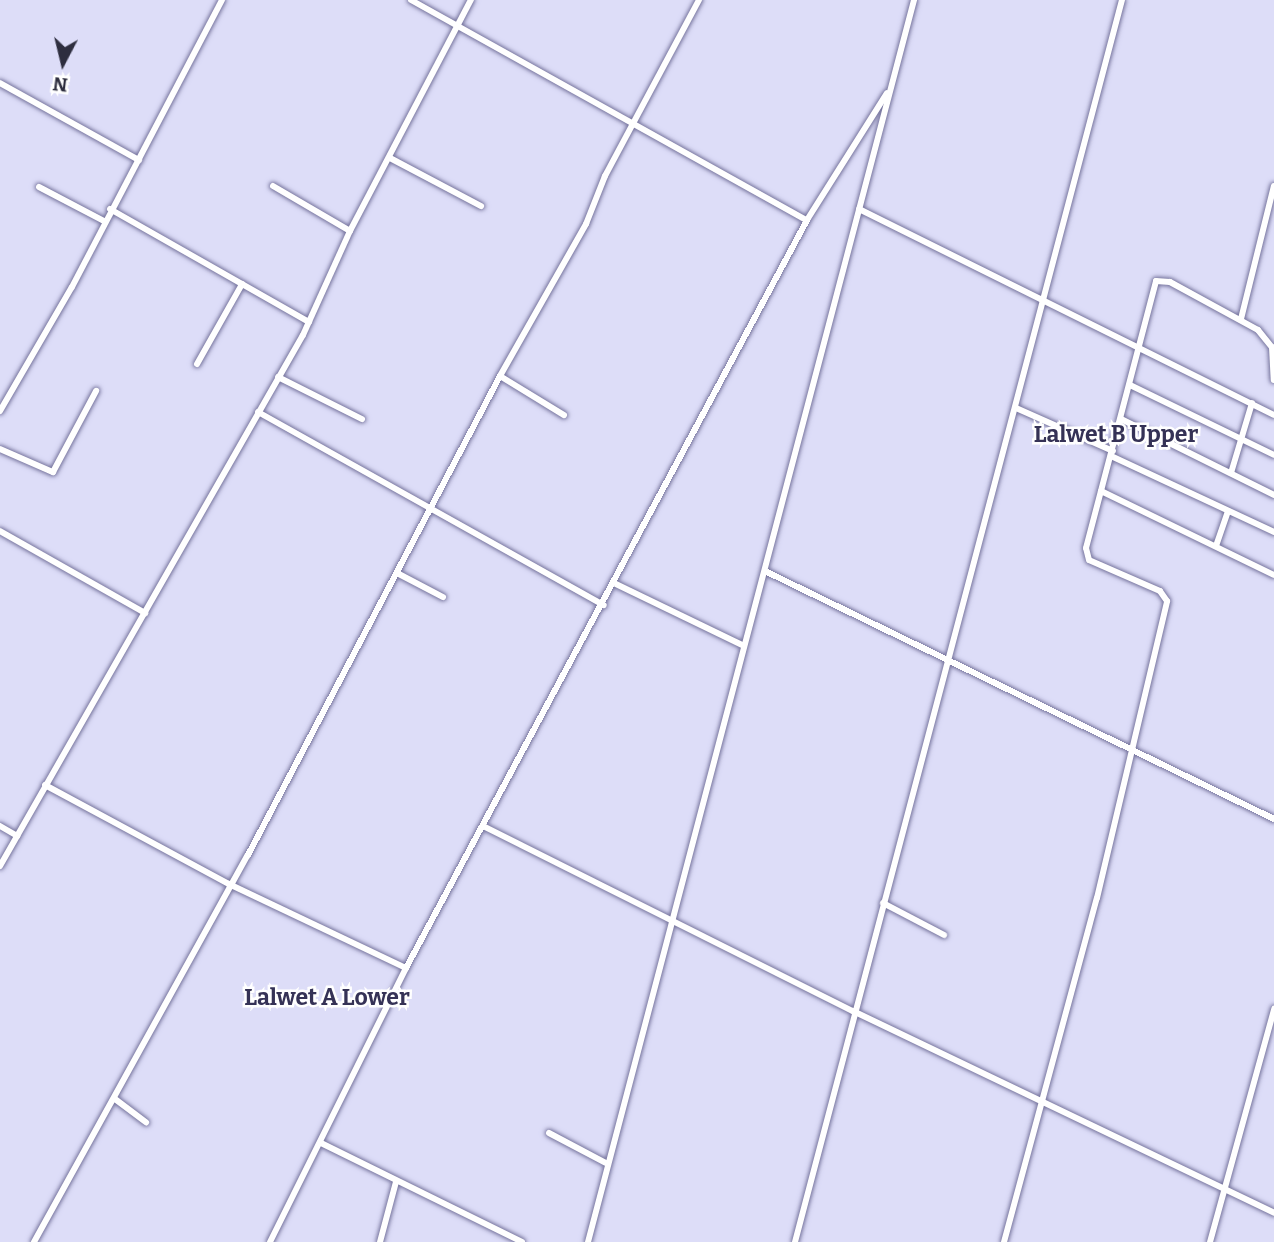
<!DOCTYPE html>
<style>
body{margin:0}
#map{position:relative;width:1274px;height:1242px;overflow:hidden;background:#ddddf8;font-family:Bitter,serif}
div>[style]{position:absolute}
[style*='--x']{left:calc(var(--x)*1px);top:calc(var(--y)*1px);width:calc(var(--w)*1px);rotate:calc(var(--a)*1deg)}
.roads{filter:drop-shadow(0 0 2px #76749d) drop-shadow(0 0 2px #76749d)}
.street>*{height:6px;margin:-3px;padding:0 3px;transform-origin:3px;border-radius:3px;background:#fff}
span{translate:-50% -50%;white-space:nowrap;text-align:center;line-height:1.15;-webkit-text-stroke:5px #fff;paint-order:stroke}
.quarter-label{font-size:23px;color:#353256;font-weight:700}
.north{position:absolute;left:28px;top:28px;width:70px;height:70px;-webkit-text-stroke:5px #fff;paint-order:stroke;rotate:187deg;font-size:19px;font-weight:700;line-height:28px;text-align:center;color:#2e2e3f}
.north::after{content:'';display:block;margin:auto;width:24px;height:32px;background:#2e2e3f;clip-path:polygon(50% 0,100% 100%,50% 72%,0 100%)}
</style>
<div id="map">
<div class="roads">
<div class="street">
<i style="--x:411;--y:0;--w:453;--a:29.1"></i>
<i style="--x:0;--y:83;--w:159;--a:29"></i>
<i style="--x:390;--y:158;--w:103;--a:27.8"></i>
<i style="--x:273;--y:186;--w:89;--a:30.3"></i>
<i style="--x:39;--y:187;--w:73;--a:27.6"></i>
<i style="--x:110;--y:209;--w:229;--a:29.6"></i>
<i style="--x:859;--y:209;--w:463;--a:26.4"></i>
<i style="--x:1241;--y:319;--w:137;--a:-76.1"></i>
<i style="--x:197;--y:364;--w:92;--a:-60.6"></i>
<i style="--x:500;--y:376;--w:75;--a:31.4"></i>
<i style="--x:278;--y:377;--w:94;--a:26.6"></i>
<i style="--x:1130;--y:385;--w:160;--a:25.9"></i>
<i style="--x:1016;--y:408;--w:106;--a:23.9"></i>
<i style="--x:0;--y:411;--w:143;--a:-59.9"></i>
<i style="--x:72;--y:287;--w:324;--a:-62.4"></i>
<i style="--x:258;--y:412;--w:396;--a:29.2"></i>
<i style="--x:1121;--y:419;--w:171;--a:26.4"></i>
<i style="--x:0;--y:449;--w:58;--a:23.5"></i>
<i style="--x:53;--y:472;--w:92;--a:-62"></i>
<i style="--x:1111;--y:456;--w:180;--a:25"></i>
<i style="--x:1231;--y:473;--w:73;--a:-73.3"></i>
<i style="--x:1101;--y:491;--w:192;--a:25.9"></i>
<i style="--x:0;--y:531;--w:167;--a:29.5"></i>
<i style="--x:1216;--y:546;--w:37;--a:-71"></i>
<i style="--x:767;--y:572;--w:564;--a:25.97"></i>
<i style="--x:397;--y:573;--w:52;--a:27.6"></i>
<i style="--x:616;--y:584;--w:140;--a:25.8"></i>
<i style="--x:45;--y:785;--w:209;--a:28.3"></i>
<i style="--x:229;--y:884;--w:196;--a:25.4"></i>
<i style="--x:0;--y:826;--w:20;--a:30"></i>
<i style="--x:485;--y:827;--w:411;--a:26.6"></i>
<i style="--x:853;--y:1011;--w:467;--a:25.6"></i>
<i style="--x:0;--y:866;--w:611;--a:-60.29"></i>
<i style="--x:303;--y:335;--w:114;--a:-65.7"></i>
<i style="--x:350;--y:231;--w:261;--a:-62.4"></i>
<i style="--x:883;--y:903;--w:69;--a:27.7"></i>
<i style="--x:115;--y:1099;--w:39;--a:37"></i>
<i style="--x:549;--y:1133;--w:64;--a:27.8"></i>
<i style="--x:321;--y:1143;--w:224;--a:26.2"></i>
<i style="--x:34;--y:1242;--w:442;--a:-61.1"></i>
<i style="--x:248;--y:855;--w:541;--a:-62.25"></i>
<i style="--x:500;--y:376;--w:175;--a:-60.5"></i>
<i style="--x:586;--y:224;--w:52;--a:-68.4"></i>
<i style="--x:605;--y:176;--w:200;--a:-61.9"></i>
<i style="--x:270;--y:1242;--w:306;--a:-63.6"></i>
<i style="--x:406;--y:968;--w:849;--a:-61.8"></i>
<i style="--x:807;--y:220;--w:150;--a:-57.8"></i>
<i style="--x:380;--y:1242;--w:62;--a:-75.1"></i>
<i style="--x:588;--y:1242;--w:1284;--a:-75.29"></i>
<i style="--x:795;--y:1242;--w:1284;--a:-75.25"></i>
<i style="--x:1004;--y:1242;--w:356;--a:-74.9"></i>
<i style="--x:1097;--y:898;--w:305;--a:-76.7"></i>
<i style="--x:1167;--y:601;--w:12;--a:-125"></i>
<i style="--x:1160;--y:591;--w:77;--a:-156.4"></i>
<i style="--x:1089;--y:560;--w:12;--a:-104"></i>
<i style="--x:1086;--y:548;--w:276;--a:-75.3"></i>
<i style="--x:1156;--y:281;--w:14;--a:4"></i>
<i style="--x:1170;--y:282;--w:100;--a:28.6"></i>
<i style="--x:1258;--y:330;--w:22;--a:51"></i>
<i style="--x:1272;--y:347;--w:33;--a:87"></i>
<i style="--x:1210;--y:1242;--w:242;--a:-74.6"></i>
</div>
</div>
<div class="quarter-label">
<span style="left:1116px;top:434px">Lalwet B Upper</span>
<span style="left:327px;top:997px">Lalwet A Lower</span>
</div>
<div class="north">N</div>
</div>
